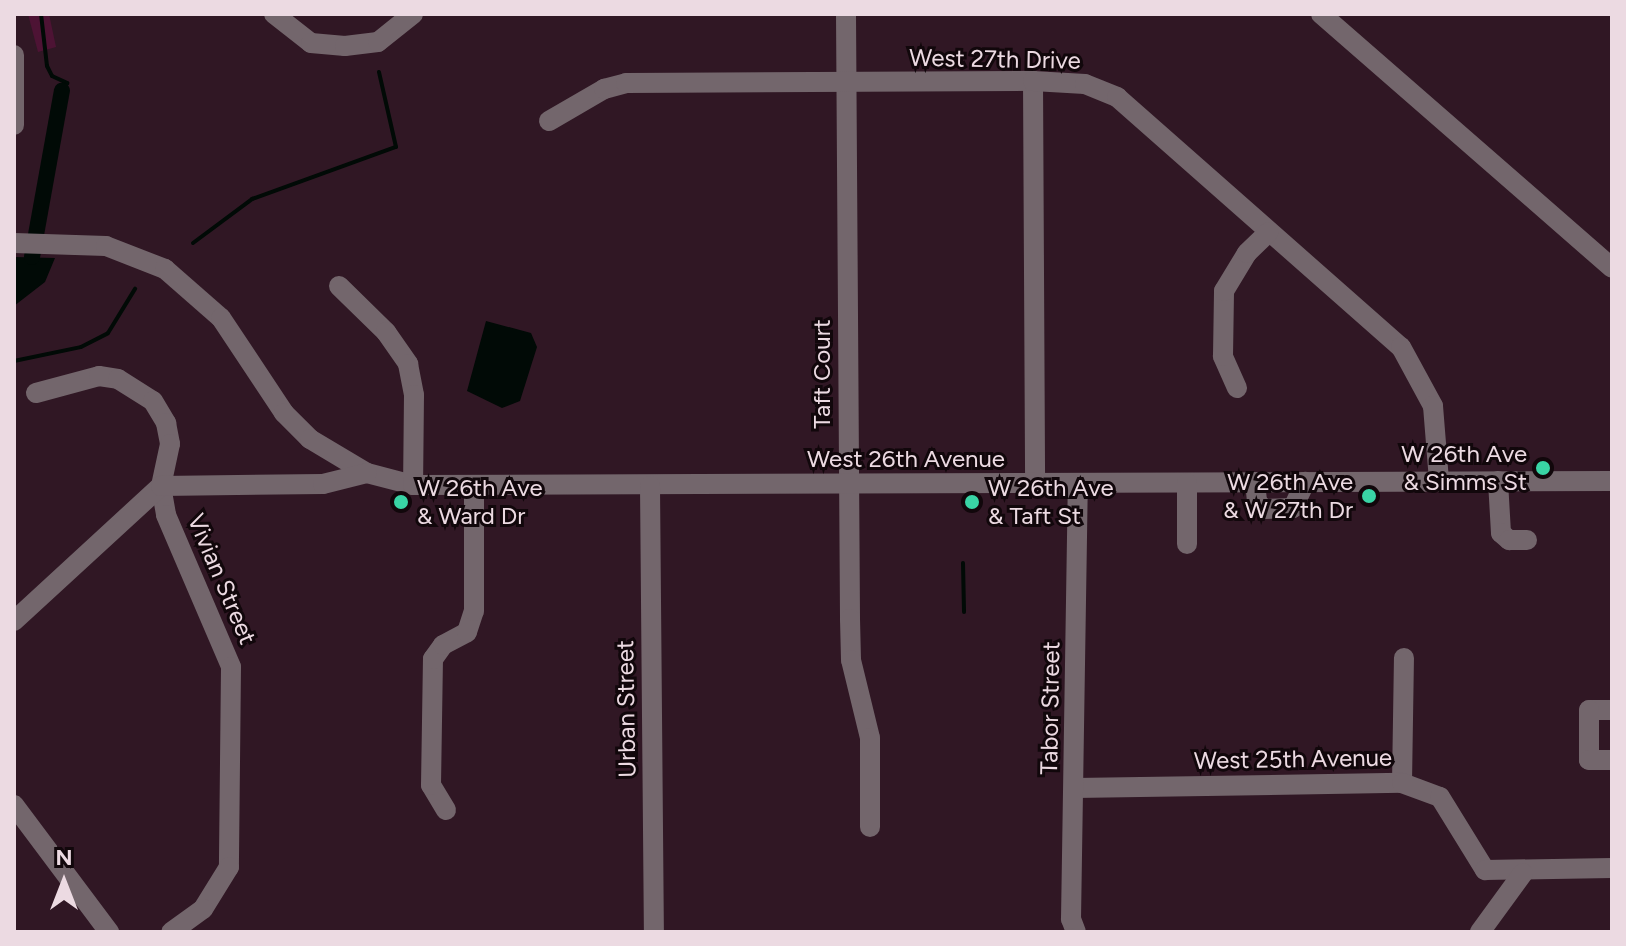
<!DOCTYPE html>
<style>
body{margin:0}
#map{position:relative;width:1626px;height:946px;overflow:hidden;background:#301724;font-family:Figtree,sans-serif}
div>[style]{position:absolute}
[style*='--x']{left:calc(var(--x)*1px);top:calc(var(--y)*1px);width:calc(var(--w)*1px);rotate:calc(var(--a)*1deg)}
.green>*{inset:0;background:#4d1334}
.water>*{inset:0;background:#010a06}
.stream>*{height:4px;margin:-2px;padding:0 2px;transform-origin:2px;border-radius:2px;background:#010a06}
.canal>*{height:16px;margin:-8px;padding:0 8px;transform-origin:8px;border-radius:8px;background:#010a06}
.minor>*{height:20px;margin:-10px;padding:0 10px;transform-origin:10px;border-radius:10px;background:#73666c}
.dots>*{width:22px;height:22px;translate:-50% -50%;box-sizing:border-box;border:4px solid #11070b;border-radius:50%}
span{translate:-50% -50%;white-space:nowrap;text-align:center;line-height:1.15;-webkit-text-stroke:6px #11070b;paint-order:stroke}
.street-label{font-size:24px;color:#ecdae2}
.poi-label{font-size:24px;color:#ecdae2}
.right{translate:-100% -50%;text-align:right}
.left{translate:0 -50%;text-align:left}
.frame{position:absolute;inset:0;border:16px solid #ecdae2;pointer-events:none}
.north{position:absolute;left:24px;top:842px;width:80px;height:80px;-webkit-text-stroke:6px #11070b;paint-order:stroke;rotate:0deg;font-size:22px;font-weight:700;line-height:32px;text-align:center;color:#ecdae2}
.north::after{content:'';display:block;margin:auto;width:28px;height:36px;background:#ecdae2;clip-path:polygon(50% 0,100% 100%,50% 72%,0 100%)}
</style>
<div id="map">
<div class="green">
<i style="clip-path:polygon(28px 14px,49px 14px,56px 47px,38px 52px)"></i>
</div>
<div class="water">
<i style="clip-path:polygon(14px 257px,55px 258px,45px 282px,14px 306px)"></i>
<i style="clip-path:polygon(486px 321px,531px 333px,537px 347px,520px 401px,502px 408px,467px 391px)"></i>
</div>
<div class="stream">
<i style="--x:41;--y:14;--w:52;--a:83.4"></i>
<i style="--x:47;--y:66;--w:11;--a:63"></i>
<i style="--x:52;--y:76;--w:17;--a:25"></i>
<i style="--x:67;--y:83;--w:9;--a:122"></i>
<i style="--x:193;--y:243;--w:74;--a:-36.7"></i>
<i style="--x:252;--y:199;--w:153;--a:-19.9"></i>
<i style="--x:396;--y:147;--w:77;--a:-102.8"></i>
<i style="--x:14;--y:361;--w:68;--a:-11.8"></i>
<i style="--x:81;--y:347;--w:30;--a:-27"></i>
<i style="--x:108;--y:333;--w:52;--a:-58.5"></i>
<i style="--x:963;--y:563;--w:49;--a:88.8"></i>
</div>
<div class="canal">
<i style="--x:32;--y:257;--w:169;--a:-79.8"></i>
</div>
<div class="minor">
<i style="--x:274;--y:14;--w:47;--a:38.1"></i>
<i style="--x:311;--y:43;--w:34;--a:5"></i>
<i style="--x:345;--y:46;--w:33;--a:-7"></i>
<i style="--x:378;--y:42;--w:45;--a:-38.7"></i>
<i style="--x:846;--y:14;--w:605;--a:89.62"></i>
<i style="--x:850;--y:619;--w:41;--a:88.6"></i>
<i style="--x:851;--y:660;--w:80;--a:76.3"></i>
<i style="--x:870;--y:738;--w:89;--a:90"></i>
<i style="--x:1321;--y:14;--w:386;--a:41.1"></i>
<i style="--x:14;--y:55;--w:70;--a:90"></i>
<i style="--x:1033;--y:81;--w:403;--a:89.7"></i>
<i style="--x:549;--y:121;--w:64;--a:-30.2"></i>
<i style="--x:604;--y:89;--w:23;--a:-15"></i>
<i style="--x:626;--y:83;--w:407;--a:-0.3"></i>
<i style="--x:1033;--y:81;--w:52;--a:3.3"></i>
<i style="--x:1085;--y:84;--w:35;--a:22"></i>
<i style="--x:1117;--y:97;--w:378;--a:41.4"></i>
<i style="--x:1401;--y:347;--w:67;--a:61.5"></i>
<i style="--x:1433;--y:406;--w:75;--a:85.4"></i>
<i style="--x:14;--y:243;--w:92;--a:1.9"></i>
<i style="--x:106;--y:246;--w:63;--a:21.3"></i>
<i style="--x:165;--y:269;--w:74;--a:41.2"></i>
<i style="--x:221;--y:318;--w:114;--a:56.4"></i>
<i style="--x:284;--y:413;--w:37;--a:45"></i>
<i style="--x:310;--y:439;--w:66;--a:30.8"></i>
<i style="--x:367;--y:473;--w:48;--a:14.6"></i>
<i style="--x:413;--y:485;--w:1199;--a:-0.19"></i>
<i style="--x:339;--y:286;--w:66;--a:44.4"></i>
<i style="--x:386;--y:332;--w:39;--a:55"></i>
<i style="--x:408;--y:364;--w:32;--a:79"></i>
<i style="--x:414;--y:395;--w:90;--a:90.6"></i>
<i style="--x:1237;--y:388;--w:35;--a:-114"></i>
<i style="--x:1223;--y:356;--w:65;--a:-89.1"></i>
<i style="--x:1224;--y:291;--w:44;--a:-58.8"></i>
<i style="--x:1247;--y:253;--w:30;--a:-44"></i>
<i style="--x:36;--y:393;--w:65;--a:-15.1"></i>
<i style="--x:99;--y:376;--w:19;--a:9"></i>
<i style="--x:118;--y:379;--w:41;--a:32.2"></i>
<i style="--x:153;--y:401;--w:26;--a:59"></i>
<i style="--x:166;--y:423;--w:21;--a:79"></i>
<i style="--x:170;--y:444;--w:43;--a:102.1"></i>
<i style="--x:161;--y:486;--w:29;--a:80"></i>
<i style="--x:166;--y:515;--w:165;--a:66.8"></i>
<i style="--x:231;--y:667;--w:200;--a:90.6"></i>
<i style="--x:229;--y:867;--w:49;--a:121.8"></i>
<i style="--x:203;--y:909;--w:39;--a:144"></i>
<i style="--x:1498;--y:481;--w:52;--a:86.7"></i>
<i style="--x:1501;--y:533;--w:11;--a:41"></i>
<i style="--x:1509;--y:540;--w:18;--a:0"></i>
<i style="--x:1255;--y:482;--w:20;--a:84"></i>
<i style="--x:1257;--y:502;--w:10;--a:45"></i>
<i style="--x:1264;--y:509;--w:29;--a:-2"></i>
<i style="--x:1293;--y:508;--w:29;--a:-65"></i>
<i style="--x:1187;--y:483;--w:61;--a:90"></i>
<i style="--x:650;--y:486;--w:446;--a:89.5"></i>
<i style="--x:14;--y:621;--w:200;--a:-42.6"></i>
<i style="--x:161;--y:486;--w:162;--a:-0.7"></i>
<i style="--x:323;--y:484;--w:45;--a:-14"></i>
<i style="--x:1612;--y:710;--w:23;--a:180"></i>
<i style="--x:1589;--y:710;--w:50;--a:90"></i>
<i style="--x:1589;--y:760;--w:23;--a:0"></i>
<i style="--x:1402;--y:783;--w:125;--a:-89.1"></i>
<i style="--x:1075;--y:788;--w:327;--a:-0.9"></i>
<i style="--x:1402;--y:783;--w:40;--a:20.2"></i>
<i style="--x:1440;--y:797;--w:86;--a:58.3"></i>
<i style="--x:1485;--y:870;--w:127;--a:-0.9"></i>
<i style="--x:14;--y:805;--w:159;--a:53.2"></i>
<i style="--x:446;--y:810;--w:29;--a:-121"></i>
<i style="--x:431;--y:785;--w:126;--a:-89.1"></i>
<i style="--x:433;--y:659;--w:17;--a:-54"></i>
<i style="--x:443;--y:645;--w:27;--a:-28"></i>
<i style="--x:467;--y:632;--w:22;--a:-72"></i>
<i style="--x:474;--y:611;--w:123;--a:-90"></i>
<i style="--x:1076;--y:932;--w:14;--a:-111"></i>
<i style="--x:1071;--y:919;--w:435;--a:-89.1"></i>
<i style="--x:1480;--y:932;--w:73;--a:-53.9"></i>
</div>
<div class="dots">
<i style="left:1543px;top:468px;background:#39d4a5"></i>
<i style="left:1369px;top:496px;background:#39d4a5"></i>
<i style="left:401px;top:502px;background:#39d4a5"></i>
<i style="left:972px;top:502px;background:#39d4a5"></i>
</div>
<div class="street-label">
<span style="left:995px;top:59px;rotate:1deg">West 27th Drive</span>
<span style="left:822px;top:374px;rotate:-90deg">Taft Court</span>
<span style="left:906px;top:459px">West 26th Avenue</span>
<span style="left:222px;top:579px;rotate:67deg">Vivian Street</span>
<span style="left:1050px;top:708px;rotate:-89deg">Tabor Street</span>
<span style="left:626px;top:709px;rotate:-91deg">Urban Street</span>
<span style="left:1293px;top:759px;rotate:-1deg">West 25th Avenue</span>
</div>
<div class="poi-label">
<span class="right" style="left:1527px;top:468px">W 26th Ave<br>&amp; Simms St</span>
<span class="right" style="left:1353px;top:496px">W 26th Ave<br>&amp; W 27th Dr</span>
<span class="left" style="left:417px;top:502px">W 26th Ave<br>&amp; Ward Dr</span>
<span class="left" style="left:988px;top:502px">W 26th Ave<br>&amp; Taft St</span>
</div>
<div class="frame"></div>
<div class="north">N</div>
</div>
